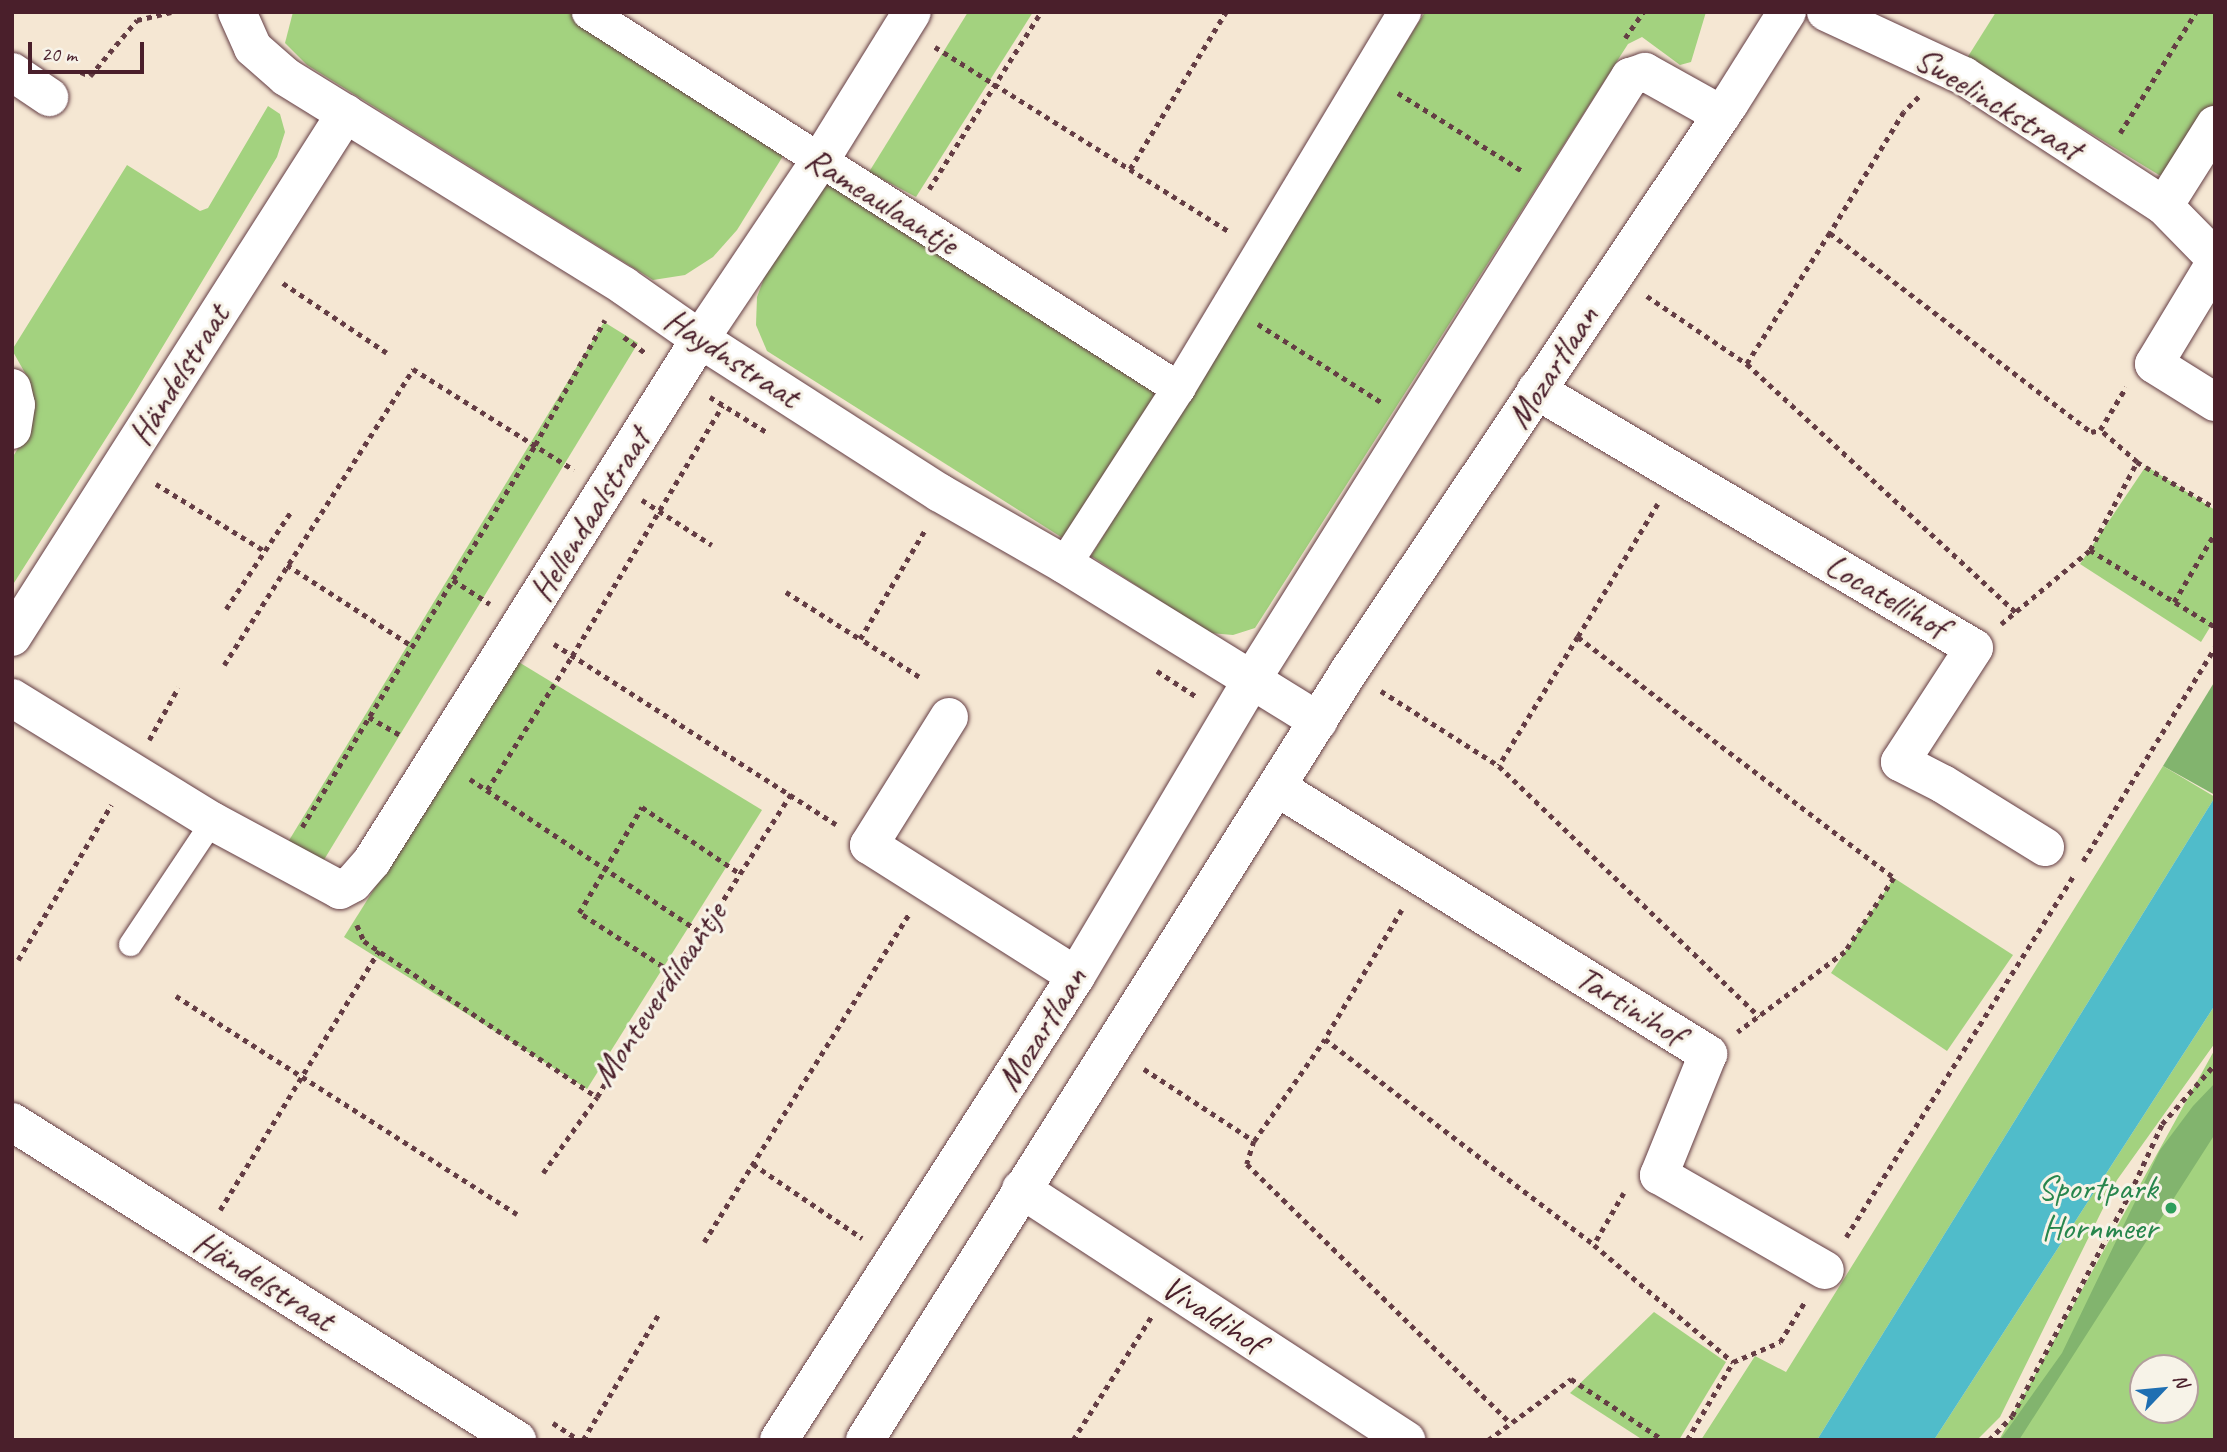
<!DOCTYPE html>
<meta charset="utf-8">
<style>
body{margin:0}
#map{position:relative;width:2227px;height:1452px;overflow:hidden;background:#f5e7d3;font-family:Caveat,sans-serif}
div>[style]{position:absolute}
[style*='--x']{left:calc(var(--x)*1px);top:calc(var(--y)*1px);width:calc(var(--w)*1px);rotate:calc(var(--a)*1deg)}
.green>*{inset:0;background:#a3d27f}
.forest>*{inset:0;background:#82b46e}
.water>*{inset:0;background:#50bcca}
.path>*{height:4.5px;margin-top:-2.25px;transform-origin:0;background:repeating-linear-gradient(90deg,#643d44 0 5px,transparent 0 10px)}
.roads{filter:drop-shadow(0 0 2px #643d44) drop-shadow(0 0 2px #643d44)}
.service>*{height:23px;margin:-11.5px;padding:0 11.5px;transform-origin:11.5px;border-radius:11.5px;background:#fff}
.pedestrian>*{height:33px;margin:-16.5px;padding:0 16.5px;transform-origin:16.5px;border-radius:16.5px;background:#fff}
.minor>*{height:38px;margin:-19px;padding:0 19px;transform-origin:19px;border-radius:19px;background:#fff}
.tertiary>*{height:38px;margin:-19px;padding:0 19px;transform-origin:19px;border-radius:19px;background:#fff}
.dots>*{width:19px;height:19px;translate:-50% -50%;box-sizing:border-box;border:4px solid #f7f3e8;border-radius:50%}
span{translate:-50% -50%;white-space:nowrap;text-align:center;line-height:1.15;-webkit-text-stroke:6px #f7f3e8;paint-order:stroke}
.street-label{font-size:35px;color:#4a1f2b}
.leisure-label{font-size:35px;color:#27864d}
.right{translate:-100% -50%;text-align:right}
.frame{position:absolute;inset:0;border:14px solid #4a1f2b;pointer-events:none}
.north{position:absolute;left:2129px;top:1354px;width:70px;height:70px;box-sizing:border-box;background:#f7f3e8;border:2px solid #b29e9c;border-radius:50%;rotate:64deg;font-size:19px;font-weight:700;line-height:28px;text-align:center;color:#4a1f2b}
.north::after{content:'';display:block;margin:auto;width:24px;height:32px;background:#1f6fb2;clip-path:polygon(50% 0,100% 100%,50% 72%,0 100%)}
.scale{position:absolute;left:28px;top:42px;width:116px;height:32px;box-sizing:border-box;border:4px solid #4a1f2b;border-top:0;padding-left:9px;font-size:21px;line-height:24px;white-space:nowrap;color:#4a1f2b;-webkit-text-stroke:5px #f7f3e8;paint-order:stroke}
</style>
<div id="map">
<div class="green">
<i style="clip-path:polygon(293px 12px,569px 12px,788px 148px,737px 230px,713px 257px,685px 275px,653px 280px,307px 65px,285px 43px)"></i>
<i style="clip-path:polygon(968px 12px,1033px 12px,916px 197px,869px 172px)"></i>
<i style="clip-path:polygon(1425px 12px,1706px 12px,1691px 62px,1680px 65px,1642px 37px,1628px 44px,1255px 628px,1233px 635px,1210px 633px,1091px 556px)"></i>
<i style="clip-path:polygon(1996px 12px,2215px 12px,2215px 109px,2175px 175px,2159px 175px,1967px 58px)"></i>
<i style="clip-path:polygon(268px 106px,280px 114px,285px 132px,277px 157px,133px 396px,12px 586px,12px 458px,27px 434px,34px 409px,29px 380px,12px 350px,127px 165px,200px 211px,208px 208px)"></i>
<i style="clip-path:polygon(823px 172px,1164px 383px,1069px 542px,767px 351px,756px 325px,757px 297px,772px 257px)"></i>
<i style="clip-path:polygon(604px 322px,638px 343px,319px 868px,285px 847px)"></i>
<i style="clip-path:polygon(2146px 466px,2215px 510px,2215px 619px,2201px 642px,2080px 564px)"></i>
<i style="clip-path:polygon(517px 661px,762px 810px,587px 1089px,344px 937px)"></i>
<i style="clip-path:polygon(2163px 766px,2215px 797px,1817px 1440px,1701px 1440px,1755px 1356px,1786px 1372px)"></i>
<i style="clip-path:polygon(1894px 878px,2013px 955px,1947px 1051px,1831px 973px)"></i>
<i style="clip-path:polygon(2215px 1005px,2215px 1043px,2117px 1180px,2000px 1417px,1977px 1440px,1934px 1440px)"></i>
<i style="clip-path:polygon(evenodd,2215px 1049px,2215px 1440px,1999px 1440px,2215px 1049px,2143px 1368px,2185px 1368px,2185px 1410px,2143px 1410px,2143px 1368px)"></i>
<i style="clip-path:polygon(1654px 1312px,1726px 1362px,1679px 1440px,1643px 1440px,1570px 1393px)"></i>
</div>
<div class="forest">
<i style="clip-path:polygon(2215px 681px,2215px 795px,2163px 766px)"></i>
<i style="clip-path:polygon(2215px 1083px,2215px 1134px,2019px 1440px,2000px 1440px,2062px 1353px,2160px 1150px,2193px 1106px)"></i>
</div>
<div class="water">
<i style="clip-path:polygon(2215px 797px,2215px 1005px,1934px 1440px,1817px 1440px)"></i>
</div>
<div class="path">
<i style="--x:1625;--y:38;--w:32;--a:-55"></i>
<i style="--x:935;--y:47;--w:348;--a:32.1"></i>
<i style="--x:81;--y:72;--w:10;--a:24"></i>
<i style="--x:90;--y:76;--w:73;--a:-50"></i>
<i style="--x:137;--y:20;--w:35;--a:-13"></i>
<i style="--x:1398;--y:93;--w:149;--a:32.1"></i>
<i style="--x:1919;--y:97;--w:21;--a:135"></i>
<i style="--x:1904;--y:112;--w:142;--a:121.4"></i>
<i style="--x:1830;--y:233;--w:328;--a:37.3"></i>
<i style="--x:2091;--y:432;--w:9;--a:-13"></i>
<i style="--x:2120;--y:133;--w:143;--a:-57.9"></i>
<i style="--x:1130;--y:169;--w:184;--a:-58.6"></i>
<i style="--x:929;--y:189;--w:209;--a:-57.7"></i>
<i style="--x:1830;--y:233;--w:155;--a:122.4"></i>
<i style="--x:1747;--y:364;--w:366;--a:42.7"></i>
<i style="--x:283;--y:283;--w:125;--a:33.9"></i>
<i style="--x:1647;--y:296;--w:121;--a:34.2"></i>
<i style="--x:1258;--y:324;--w:146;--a:32.4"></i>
<i style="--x:624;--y:337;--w:26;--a:37"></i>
<i style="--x:710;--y:397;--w:68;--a:31.8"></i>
<i style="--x:2137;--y:462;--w:91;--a:30.5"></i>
<i style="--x:156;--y:484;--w:128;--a:31.6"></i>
<i style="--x:642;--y:500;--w:83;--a:32.7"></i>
<i style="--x:1658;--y:504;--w:155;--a:121"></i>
<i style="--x:1578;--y:637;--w:397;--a:37.3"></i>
<i style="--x:1894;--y:878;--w:89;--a:123.5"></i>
<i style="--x:1845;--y:952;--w:134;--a:143.2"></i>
<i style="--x:2090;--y:550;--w:100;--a:-61.9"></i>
<i style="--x:2137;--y:462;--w:49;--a:-139.1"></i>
<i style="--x:2100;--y:430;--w:50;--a:-58.8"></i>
<i style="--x:287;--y:565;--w:149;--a:32.9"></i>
<i style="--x:453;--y:580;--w:44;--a:33"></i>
<i style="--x:786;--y:592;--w:88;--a:32.4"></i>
<i style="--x:2174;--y:602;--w:80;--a:-59.3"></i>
<i style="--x:226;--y:609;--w:119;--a:-56.3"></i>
<i style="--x:2001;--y:624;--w:116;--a:-39.7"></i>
<i style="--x:2090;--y:550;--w:147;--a:31.6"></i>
<i style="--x:1578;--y:637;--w:151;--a:121.5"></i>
<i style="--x:1499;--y:766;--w:361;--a:43.9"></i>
<i style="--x:554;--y:644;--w:335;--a:32.6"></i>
<i style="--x:224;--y:665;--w:351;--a:-57.4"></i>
<i style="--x:413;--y:369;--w:190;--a:32.1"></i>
<i style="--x:1157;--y:671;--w:48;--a:33"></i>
<i style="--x:919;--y:677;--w:70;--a:-147.2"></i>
<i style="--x:860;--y:639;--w:127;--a:-59.2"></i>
<i style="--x:1381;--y:691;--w:140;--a:32.4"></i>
<i style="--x:369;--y:717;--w:39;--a:30"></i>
<i style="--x:149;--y:740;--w:60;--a:-60.9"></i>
<i style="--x:470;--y:779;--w:278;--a:33.6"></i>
<i style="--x:487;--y:790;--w:159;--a:-57.6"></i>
<i style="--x:572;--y:656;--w:292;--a:-59"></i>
<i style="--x:302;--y:827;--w:447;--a:-58.6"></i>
<i style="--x:535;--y:445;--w:143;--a:-60.8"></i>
<i style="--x:2083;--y:861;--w:251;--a:-58.3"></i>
<i style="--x:1402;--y:910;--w:150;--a:120.8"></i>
<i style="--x:1325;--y:1039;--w:339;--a:37.4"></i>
<i style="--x:357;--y:925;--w:17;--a:66"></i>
<i style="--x:364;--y:941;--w:280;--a:33.8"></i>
<i style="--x:597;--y:1097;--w:145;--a:-59.4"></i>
<i style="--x:671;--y:972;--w:50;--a:-51.5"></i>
<i style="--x:702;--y:933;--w:165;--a:-57.4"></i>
<i style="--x:18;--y:960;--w:181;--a:-59"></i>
<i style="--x:671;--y:972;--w:109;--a:-147.3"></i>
<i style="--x:579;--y:913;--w:123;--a:-59.3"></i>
<i style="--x:642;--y:807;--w:117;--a:34.2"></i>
<i style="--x:176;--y:996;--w:405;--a:32.6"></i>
<i style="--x:1144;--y:1069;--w:131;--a:33.2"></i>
<i style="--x:1254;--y:1141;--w:124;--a:-55.2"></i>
<i style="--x:1254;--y:1141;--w:24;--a:107"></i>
<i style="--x:1247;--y:1164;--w:370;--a:44.5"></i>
<i style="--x:753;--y:1164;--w:132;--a:34.2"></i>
<i style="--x:543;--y:1173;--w:93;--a:-54.6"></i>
<i style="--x:1624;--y:1193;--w:60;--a:120"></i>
<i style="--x:1594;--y:1245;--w:182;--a:40.1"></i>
<i style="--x:220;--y:1210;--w:304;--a:-58.5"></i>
<i style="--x:1846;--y:1237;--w:426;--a:-57.8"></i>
<i style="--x:704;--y:1242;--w:387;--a:-58"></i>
<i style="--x:553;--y:1423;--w:31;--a:33"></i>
<i style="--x:583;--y:1440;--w:146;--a:-59"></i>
<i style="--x:1073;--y:1440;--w:146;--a:-57.6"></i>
<i style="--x:1488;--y:1440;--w:103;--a:-36.3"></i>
<i style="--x:1571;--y:1379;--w:110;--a:33.5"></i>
<i style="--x:1687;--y:1440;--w:91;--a:-59.5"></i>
<i style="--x:1733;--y:1362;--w:51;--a:-23.1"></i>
<i style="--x:1780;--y:1342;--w:46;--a:-58.4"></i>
<i style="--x:1989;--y:1440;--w:33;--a:-46"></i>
<i style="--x:2012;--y:1416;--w:252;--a:-62.1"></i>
<i style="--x:2130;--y:1193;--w:76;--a:-65.1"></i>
<i style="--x:2162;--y:1124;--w:80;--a:-48.5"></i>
</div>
<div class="roads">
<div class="service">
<i style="--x:130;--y:944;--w:148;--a:-56.3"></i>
</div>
<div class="pedestrian">
<i style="--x:588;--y:12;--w:700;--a:32.51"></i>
<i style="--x:1178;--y:388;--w:210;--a:122.9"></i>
<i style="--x:1178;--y:388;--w:439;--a:-59"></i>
</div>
<div class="minor">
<i style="--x:237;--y:12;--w:39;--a:66"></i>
<i style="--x:253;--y:48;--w:44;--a:41.3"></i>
<i style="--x:286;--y:77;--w:397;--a:31.7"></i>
<i style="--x:624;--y:286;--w:93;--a:34.9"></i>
<i style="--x:700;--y:339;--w:285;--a:32.7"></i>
<i style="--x:940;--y:493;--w:143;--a:29.8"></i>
<i style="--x:1064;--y:564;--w:299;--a:31.7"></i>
<i style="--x:1826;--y:12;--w:152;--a:24.9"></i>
<i style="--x:1964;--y:76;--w:239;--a:33"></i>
<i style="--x:2164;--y:206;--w:73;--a:45.6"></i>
<i style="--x:12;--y:72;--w:45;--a:34"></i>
<i style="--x:2164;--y:206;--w:96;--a:-57.8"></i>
<i style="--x:2215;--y:263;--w:118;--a:121.1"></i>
<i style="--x:2154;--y:364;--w:72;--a:31.9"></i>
<i style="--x:12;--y:388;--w:17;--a:77"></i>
<i style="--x:16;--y:405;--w:25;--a:99"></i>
<i style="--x:1536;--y:390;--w:508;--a:30.5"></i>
<i style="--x:1974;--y:648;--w:136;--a:123"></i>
<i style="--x:1900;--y:762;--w:48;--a:27.1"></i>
<i style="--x:1943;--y:784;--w:120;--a:31.7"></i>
<i style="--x:12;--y:637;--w:621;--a:-57.49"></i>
<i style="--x:12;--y:698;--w:235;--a:31.6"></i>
<i style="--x:212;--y:821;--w:145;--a:28.3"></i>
<i style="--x:340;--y:890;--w:15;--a:-28"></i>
<i style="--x:353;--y:883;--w:29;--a:-49"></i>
<i style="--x:372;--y:861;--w:616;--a:-57.86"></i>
<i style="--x:700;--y:339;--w:213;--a:-56.1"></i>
<i style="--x:819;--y:162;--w:176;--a:-58.2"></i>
<i style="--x:949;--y:717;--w:151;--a:122"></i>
<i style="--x:869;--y:845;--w:245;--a:32.3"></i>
<i style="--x:1278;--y:788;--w:506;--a:31.74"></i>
<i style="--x:1708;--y:1054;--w:131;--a:112"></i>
<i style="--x:1659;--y:1175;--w:191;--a:29.8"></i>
<i style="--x:12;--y:1122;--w:597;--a:32.2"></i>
<i style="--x:1021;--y:1189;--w:460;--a:33.1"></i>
<i style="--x:779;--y:1440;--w:551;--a:-57.38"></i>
<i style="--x:1076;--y:976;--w:345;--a:-59.3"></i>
<i style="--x:1252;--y:679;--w:711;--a:-57.88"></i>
<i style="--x:1630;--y:77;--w:16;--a:-18"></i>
<i style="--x:1645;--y:72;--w:88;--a:29.2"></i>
</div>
<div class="tertiary">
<i style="--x:865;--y:1440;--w:909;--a:-57.81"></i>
<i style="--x:1349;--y:671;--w:683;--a:-56.17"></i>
<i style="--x:1729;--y:104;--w:109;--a:-57.8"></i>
</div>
</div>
<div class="dots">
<i style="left:2171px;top:1208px;background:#2e9e5b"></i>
</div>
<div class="street-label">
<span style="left:1998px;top:104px;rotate:31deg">Sweelinckstraat</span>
<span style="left:882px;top:201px;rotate:32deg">Rameaulaantje</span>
<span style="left:732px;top:358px;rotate:33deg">Haydnstraat</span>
<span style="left:1553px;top:367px;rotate:-57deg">Mozartlaan</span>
<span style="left:179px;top:375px;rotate:-58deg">Händelstraat</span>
<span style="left:590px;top:515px;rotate:-58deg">Hellendaalstraat</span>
<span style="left:1886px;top:596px;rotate:30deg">Locatellihof</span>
<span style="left:659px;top:994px;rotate:-56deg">Monteverdilaantje</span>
<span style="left:1630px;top:1006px;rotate:32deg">Tartinihof</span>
<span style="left:1042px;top:1029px;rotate:-58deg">Mozartlaan</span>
<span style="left:264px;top:1281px;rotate:32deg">Händelstraat</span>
<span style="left:1213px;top:1315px;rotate:33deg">Vivaldihof</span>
</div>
<div class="leisure-label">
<span class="right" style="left:2157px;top:1208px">Sportpark<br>Hornmeer</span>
</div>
<div class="frame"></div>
<div class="north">N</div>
<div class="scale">20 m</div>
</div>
